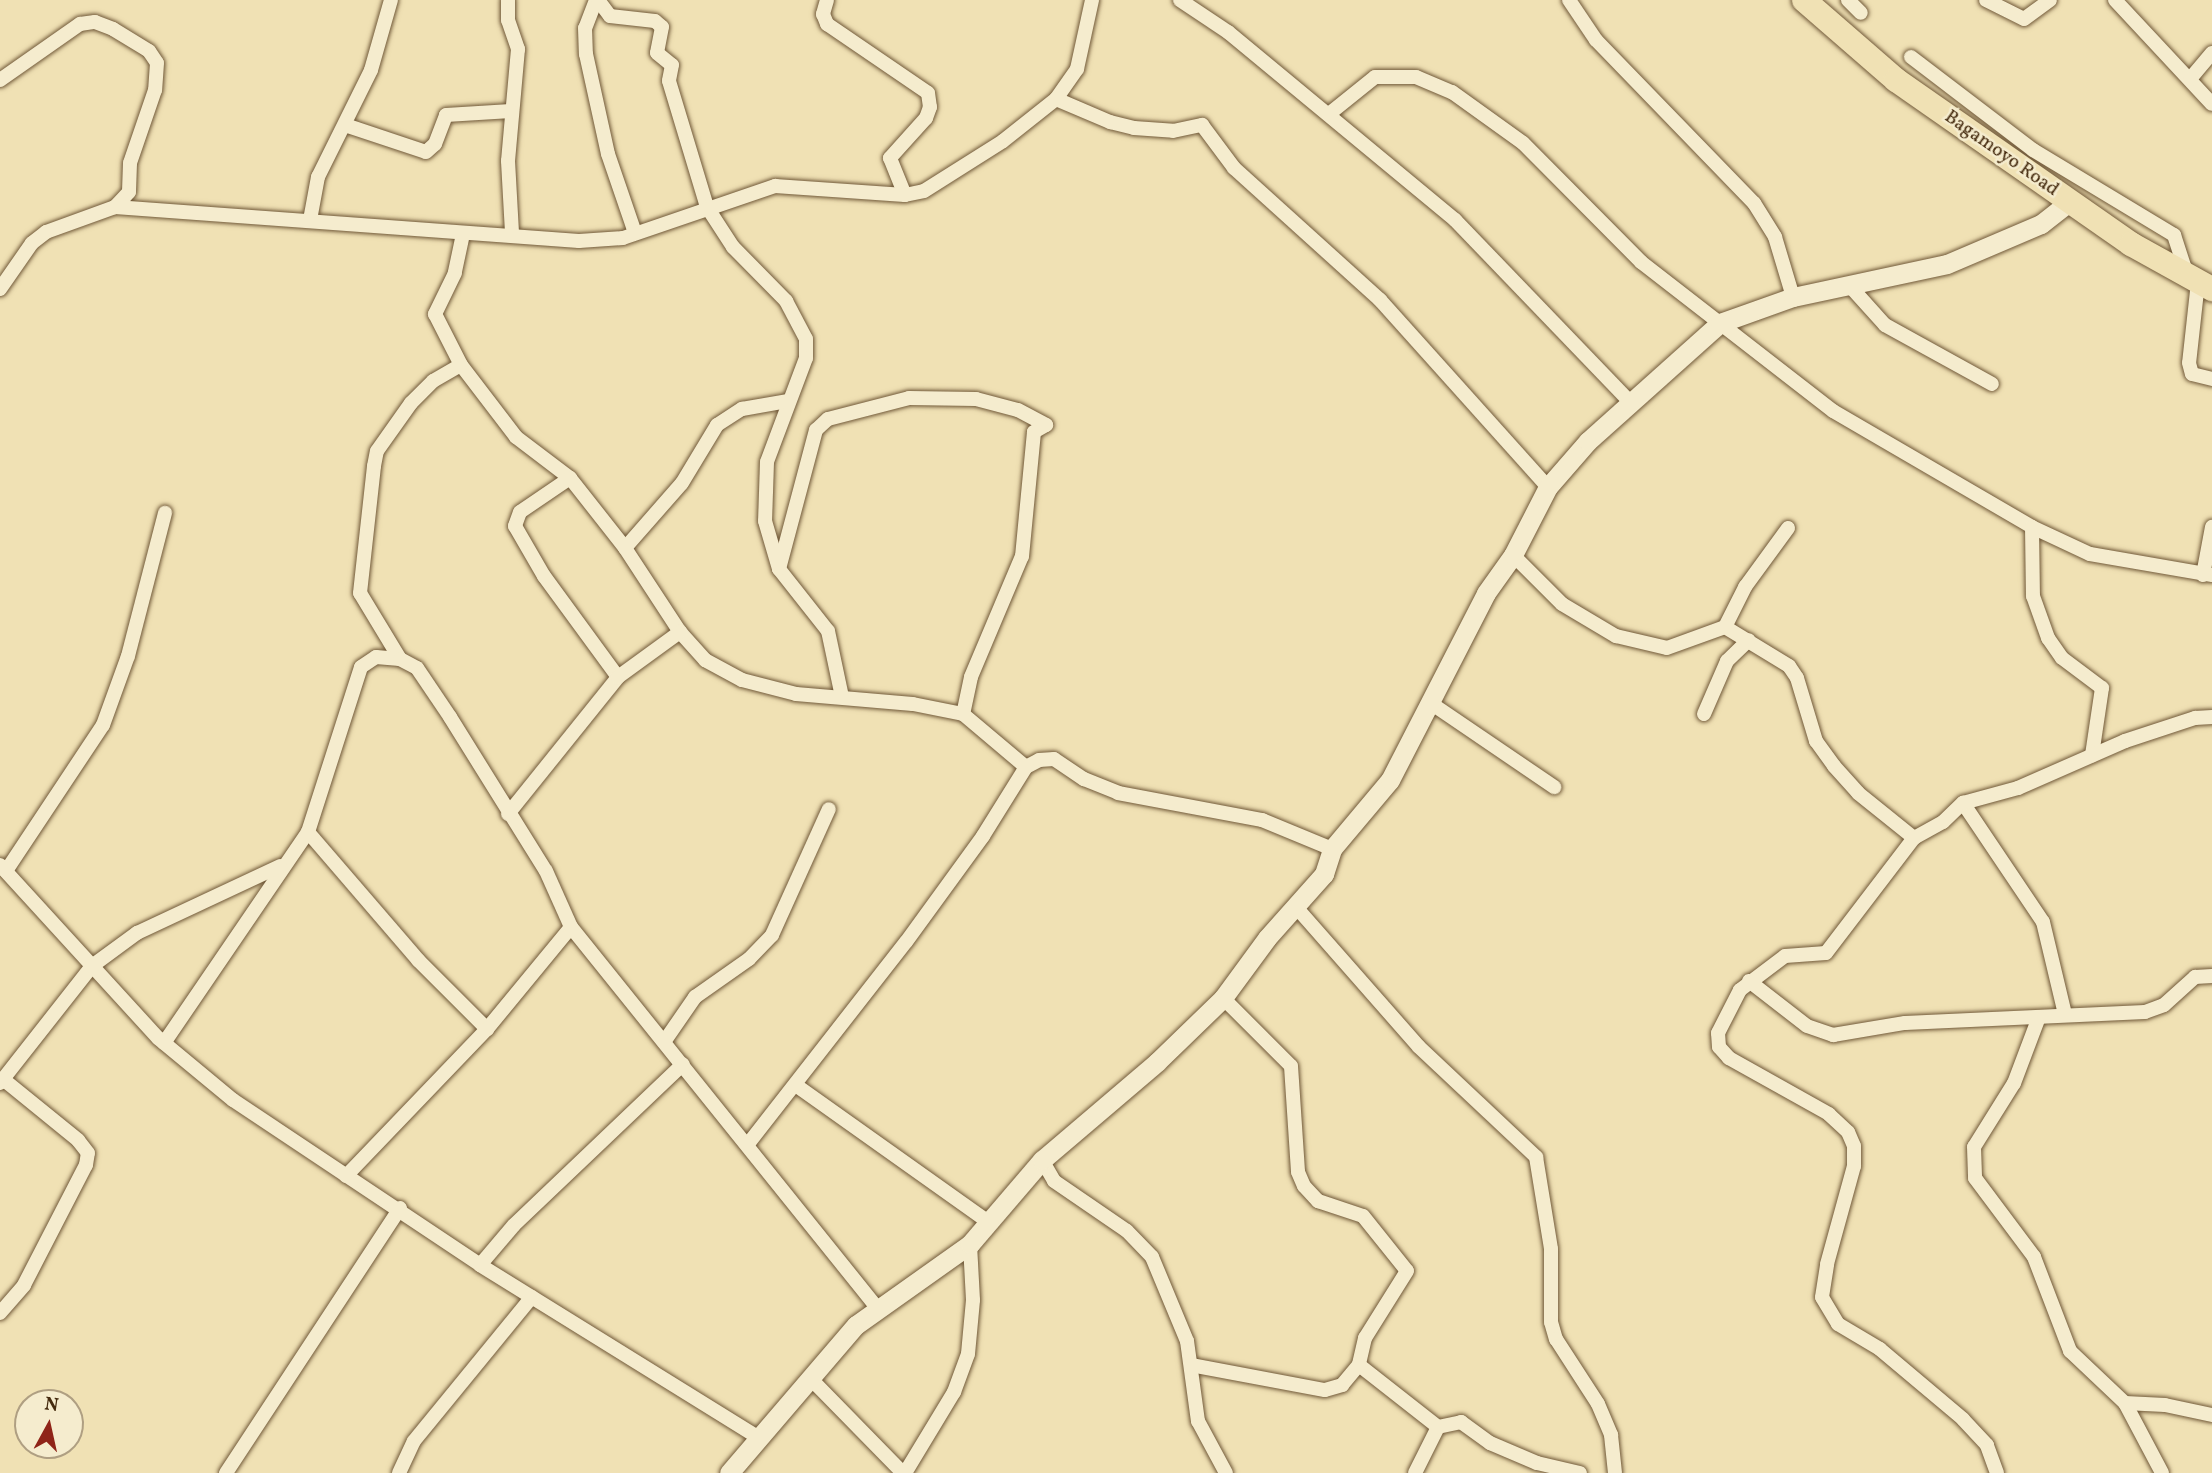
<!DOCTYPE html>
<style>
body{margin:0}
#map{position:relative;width:2212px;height:1473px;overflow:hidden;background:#f0e1b4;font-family:Vollkorn,serif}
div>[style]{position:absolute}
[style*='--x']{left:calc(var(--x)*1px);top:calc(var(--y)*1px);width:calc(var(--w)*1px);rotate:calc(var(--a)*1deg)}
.roads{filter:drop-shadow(0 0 2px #705838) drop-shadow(0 0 2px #705838)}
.street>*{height:14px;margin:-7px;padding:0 7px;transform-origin:7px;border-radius:7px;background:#f5ecce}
.secondary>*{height:19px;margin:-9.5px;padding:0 9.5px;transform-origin:9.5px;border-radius:9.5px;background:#f5ecce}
.highway>*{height:24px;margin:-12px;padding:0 12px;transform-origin:12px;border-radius:12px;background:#f0e1b4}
span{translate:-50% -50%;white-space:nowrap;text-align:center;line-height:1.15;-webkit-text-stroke:5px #f5ecce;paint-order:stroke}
.street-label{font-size:19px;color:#452b0f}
.north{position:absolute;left:14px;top:1389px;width:70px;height:70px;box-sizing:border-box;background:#f5ecce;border:2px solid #af9f82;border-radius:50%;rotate:8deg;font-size:19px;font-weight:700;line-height:28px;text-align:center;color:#452b0f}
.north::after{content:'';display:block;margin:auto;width:24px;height:32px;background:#8f2418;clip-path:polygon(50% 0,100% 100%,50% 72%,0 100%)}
</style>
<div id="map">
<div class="roads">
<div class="street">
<i style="--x:508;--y:0;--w:20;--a:90"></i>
<i style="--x:508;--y:20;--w:31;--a:71"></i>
<i style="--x:518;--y:49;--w:112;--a:95.1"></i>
<i style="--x:508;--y:161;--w:72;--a:86.8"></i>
<i style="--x:596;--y:0;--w:30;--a:111"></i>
<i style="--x:585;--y:28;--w:26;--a:88"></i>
<i style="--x:586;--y:54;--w:102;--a:77.6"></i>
<i style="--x:608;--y:154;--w:83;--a:71.1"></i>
<i style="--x:598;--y:0;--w:20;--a:53"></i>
<i style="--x:610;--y:16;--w:45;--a:6.3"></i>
<i style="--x:655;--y:21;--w:9;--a:41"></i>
<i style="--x:662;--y:27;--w:26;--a:101"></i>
<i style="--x:657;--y:53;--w:19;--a:39"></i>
<i style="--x:672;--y:65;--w:16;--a:101"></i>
<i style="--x:669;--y:81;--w:132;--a:73.2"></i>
<i style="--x:707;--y:207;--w:48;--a:57"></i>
<i style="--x:733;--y:247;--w:76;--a:45.5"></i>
<i style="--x:786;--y:301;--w:43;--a:62.2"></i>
<i style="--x:806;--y:339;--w:19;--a:90"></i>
<i style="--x:806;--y:358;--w:111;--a:110.6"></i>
<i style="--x:767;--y:462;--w:59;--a:91.9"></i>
<i style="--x:765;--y:521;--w:50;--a:73.7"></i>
<i style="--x:779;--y:569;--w:79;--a:51.7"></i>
<i style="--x:828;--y:631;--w:67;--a:78"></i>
<i style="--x:827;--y:0;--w:15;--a:106"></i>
<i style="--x:823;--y:14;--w:11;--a:68"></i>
<i style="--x:827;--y:24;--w:122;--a:34.3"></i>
<i style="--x:928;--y:93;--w:14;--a:82"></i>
<i style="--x:930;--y:107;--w:12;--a:110"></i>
<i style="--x:926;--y:118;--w:54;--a:132"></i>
<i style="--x:890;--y:158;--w:40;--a:68"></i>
<i style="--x:1180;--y:0;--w:58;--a:33.7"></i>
<i style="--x:1228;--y:32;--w:295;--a:39.6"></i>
<i style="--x:1455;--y:220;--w:254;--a:46.1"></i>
<i style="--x:1569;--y:0;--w:48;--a:56"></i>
<i style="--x:1596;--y:40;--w:227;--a:45.9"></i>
<i style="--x:1754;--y:203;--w:40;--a:58"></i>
<i style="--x:1775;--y:237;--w:63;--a:73.3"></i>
<i style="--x:1848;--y:0;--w:18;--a:45"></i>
<i style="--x:1986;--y:0;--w:42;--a:26.6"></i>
<i style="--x:2024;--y:19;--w:32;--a:-36"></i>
<i style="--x:2115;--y:0;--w:142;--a:47"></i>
<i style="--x:1911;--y:57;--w:153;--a:37.3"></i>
<i style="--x:2033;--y:150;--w:165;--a:31.1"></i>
<i style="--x:2174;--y:235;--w:42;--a:72"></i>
<i style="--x:2190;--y:79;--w:34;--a:-50"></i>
<i style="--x:0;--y:80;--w:98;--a:-35"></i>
<i style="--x:80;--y:24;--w:15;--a:-8"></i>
<i style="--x:95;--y:22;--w:19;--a:21"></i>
<i style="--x:113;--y:29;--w:42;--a:31.4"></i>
<i style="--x:149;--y:51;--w:14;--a:56"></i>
<i style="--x:157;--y:63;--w:27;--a:94"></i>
<i style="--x:155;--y:90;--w:77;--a:108.9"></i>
<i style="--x:130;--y:163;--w:29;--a:92"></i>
<i style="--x:129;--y:192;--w:21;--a:133"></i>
<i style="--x:1056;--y:99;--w:59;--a:23.1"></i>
<i style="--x:1110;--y:122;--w:25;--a:14"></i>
<i style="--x:1134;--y:128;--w:39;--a:4"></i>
<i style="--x:1173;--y:131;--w:30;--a:-12"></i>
<i style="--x:1202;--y:125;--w:54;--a:53.3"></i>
<i style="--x:1234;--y:168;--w:197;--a:42.1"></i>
<i style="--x:1380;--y:300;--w:251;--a:48.1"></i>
<i style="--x:1329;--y:114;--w:59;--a:-38.8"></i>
<i style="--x:1375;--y:77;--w:41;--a:0"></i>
<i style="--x:1416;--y:77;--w:39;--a:23"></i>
<i style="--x:1452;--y:92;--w:87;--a:35.7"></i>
<i style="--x:1523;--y:143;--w:168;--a:45.2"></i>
<i style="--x:1641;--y:262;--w:243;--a:37.8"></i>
<i style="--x:1833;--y:411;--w:230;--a:30.2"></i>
<i style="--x:2032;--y:527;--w:64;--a:25"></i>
<i style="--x:2090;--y:554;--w:124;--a:9.8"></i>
<i style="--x:345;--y:125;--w:85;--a:18.4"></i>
<i style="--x:426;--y:152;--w:12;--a:-42"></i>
<i style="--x:435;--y:144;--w:31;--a:-69"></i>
<i style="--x:446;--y:115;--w:65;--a:-3.5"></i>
<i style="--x:310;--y:220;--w:44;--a:-79.5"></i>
<i style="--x:318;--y:177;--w:119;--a:-63.6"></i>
<i style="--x:371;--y:70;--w:73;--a:-74.1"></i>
<i style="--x:463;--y:234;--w:40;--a:102"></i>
<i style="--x:455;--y:273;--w:46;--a:116"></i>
<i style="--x:435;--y:314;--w:57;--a:63"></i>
<i style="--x:461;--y:365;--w:91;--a:52.6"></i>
<i style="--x:516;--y:437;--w:68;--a:37.2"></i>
<i style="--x:570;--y:478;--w:89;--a:51.8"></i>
<i style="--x:625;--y:548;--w:100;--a:56.8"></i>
<i style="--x:680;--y:632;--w:38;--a:48"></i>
<i style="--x:705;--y:660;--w:42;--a:28.4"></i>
<i style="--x:742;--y:680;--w:56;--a:14.5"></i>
<i style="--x:796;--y:694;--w:117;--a:4.9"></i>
<i style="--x:913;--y:704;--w:51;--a:11.3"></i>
<i style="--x:963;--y:714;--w:82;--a:40.1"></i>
<i style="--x:2198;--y:282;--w:81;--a:96.3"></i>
<i style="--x:2189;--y:363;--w:11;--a:75"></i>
<i style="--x:2192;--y:374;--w:21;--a:14"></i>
<i style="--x:1849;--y:285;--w:54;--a:48"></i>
<i style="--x:1885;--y:325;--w:122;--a:28.9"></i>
<i style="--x:0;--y:289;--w:56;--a:-55.2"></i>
<i style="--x:32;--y:243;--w:18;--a:-38"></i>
<i style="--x:46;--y:232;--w:73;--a:-19.9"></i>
<i style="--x:115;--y:207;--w:465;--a:4.2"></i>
<i style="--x:579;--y:241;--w:44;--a:-3.9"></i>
<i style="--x:623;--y:238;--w:161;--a:-18.9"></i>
<i style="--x:775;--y:186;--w:130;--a:4"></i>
<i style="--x:905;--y:195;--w:19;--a:-12"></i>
<i style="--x:924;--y:191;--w:93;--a:-32.3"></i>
<i style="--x:1003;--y:141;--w:68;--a:-38.4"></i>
<i style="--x:1056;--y:99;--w:37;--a:-55"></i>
<i style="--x:1077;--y:69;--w:71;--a:-77.7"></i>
<i style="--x:570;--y:478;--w:60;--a:145.8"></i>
<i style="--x:520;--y:512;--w:15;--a:110"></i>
<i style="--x:515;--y:526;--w:58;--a:59.9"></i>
<i style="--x:544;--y:576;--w:125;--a:53.8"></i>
<i style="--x:2032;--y:527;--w:69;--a:89.2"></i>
<i style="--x:2033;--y:596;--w:45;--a:70.3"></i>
<i style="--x:2048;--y:638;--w:24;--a:55"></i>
<i style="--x:2062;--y:658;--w:50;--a:36.9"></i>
<i style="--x:2102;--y:688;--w:68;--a:98.5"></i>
<i style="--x:625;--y:548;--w:86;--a:-48.8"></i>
<i style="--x:682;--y:483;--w:68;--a:-58.9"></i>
<i style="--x:717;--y:425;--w:30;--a:-33"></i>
<i style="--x:742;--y:409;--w:47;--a:-9.9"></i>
<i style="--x:1513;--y:555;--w:69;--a:45"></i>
<i style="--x:1562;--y:604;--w:63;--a:30.7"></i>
<i style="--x:1616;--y:636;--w:52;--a:13.2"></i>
<i style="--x:1667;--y:648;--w:62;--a:-19.9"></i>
<i style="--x:1725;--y:627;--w:45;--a:-63.4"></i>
<i style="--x:1745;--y:587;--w:73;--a:-53.9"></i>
<i style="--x:779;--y:569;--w:144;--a:-75.1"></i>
<i style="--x:816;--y:430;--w:16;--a:-43"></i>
<i style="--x:828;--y:419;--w:84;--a:-14.5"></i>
<i style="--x:909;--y:398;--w:67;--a:0.9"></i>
<i style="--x:976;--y:399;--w:43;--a:14.7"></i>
<i style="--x:1018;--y:410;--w:32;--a:28"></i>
<i style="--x:1046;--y:425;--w:14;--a:150"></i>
<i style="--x:1034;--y:432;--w:125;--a:95.5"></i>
<i style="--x:1022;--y:556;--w:131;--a:112.9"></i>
<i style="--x:971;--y:677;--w:38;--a:102"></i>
<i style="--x:2203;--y:575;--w:49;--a:-79.4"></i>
<i style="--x:1725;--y:627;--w:75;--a:31.4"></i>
<i style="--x:1789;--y:666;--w:14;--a:56"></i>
<i style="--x:1797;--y:678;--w:66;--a:73.2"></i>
<i style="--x:1816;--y:741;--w:31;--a:54"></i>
<i style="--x:1834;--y:766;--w:36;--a:48"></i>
<i style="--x:1858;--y:793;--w:72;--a:38.8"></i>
<i style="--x:400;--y:659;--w:77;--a:-121.2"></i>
<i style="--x:360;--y:593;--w:128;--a:-83.7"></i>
<i style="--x:374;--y:466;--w:15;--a:-79"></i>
<i style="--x:377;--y:451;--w:59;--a:-54.7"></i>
<i style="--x:411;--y:403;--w:31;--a:-45"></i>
<i style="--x:433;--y:381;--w:32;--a:-30"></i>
<i style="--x:1432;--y:704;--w:148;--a:34.2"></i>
<i style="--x:1704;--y:714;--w:58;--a:-66.5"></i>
<i style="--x:1727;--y:661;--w:30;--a:-44"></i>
<i style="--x:1963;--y:803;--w:143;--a:56.1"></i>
<i style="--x:2043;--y:922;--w:95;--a:76.6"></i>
<i style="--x:508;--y:814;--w:176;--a:-51.2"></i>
<i style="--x:618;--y:677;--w:77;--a:-36"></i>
<i style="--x:308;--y:832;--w:169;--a:49.3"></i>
<i style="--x:418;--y:960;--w:98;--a:45"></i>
<i style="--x:487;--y:1029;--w:132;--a:-50.5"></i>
<i style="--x:0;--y:865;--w:234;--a:47.6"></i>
<i style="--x:158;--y:1038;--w:97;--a:39.6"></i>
<i style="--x:233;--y:1100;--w:297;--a:33.7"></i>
<i style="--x:480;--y:1265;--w:326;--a:31.8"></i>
<i style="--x:6;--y:871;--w:175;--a:-56.4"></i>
<i style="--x:103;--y:725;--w:73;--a:-70.1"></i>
<i style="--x:128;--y:656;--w:148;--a:-75.5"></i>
<i style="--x:1296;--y:907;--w:186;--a:48.7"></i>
<i style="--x:1419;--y:1047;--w:161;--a:43.2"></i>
<i style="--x:1536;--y:1157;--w:93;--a:80.7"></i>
<i style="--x:1551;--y:1249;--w:73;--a:90"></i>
<i style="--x:1551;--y:1322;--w:18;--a:74"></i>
<i style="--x:1556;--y:1339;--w:77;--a:57.1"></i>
<i style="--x:1598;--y:1404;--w:34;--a:67"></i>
<i style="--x:1611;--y:1435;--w:38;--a:84"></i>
<i style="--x:1749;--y:981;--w:73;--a:37.8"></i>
<i style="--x:1807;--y:1026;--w:28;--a:19"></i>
<i style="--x:1833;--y:1035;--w:73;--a:-9.5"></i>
<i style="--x:1905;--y:1023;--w:240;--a:-2.6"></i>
<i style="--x:2145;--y:1012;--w:20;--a:-20"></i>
<i style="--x:2164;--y:1005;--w:42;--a:-42.1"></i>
<i style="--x:2195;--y:977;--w:17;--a:-3"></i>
<i style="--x:1223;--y:998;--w:96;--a:45"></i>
<i style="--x:1291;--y:1066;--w:106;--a:86.2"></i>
<i style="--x:1298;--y:1172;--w:15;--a:67"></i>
<i style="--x:1304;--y:1186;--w:21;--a:47"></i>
<i style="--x:1318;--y:1201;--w:47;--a:18.4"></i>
<i style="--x:1363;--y:1216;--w:70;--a:51.3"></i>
<i style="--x:1407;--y:1271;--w:79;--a:122.1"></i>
<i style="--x:1365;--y:1338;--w:28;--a:103"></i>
<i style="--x:1359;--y:1365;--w:100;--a:38.1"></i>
<i style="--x:2039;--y:1017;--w:71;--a:110.7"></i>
<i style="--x:2014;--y:1083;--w:75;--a:122"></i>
<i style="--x:1974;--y:1147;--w:31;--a:88"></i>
<i style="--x:1975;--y:1178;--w:99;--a:53.2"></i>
<i style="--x:2034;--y:1257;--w:101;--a:69"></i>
<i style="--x:2070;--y:1351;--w:76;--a:43.4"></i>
<i style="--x:2125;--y:1403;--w:79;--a:62.1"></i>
<i style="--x:664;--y:1042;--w:55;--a:-55.4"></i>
<i style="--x:695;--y:997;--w:66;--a:-35.1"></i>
<i style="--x:749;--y:959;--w:33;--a:-46"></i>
<i style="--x:772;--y:935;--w:138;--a:-65.7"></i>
<i style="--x:164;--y:1043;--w:255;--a:-55.7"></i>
<i style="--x:308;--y:832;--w:173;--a:-72.2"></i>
<i style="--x:361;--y:667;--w:18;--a:-34"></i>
<i style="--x:376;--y:657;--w:24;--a:5"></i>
<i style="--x:400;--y:659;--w:19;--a:28"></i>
<i style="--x:417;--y:668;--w:59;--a:56"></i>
<i style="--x:450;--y:717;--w:181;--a:58.1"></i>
<i style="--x:546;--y:871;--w:61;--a:65.9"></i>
<i style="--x:571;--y:927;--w:488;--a:51.2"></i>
<i style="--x:0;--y:1083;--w:149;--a:-51.8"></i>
<i style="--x:92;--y:966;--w:56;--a:-36.3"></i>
<i style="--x:137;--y:933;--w:158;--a:-25.1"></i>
<i style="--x:797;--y:1086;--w:237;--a:35.4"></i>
<i style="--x:748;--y:1144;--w:256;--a:-52"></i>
<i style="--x:906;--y:942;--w:131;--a:-54"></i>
<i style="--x:983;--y:836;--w:81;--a:-58.1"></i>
<i style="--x:1026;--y:767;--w:15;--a:-28"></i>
<i style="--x:1039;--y:760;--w:15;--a:-4"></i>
<i style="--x:1054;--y:759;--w:36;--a:34"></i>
<i style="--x:1084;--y:779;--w:37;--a:22"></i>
<i style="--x:1118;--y:793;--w:147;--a:10.6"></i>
<i style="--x:1262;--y:820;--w:76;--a:22.5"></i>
<i style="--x:1042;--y:1160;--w:24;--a:60"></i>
<i style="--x:1054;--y:1181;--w:88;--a:34.4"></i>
<i style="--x:1127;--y:1231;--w:36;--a:46"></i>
<i style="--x:1152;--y:1257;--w:91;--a:67.4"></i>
<i style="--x:1187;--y:1341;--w:81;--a:82.2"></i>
<i style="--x:1198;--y:1421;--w:59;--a:61.7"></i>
<i style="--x:346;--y:1176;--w:204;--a:-46.2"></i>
<i style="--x:480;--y:1265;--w:52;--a:-49.6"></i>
<i style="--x:514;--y:1225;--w:233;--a:-43.6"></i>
<i style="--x:0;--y:1313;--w:37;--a:-49"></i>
<i style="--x:24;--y:1285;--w:135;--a:-62.7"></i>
<i style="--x:86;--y:1165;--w:12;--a:-81"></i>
<i style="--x:88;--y:1153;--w:16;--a:-128"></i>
<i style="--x:78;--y:1140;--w:97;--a:-140.9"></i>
<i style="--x:1191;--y:1365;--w:136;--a:10.6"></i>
<i style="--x:1325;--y:1390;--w:18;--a:-16"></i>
<i style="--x:1342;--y:1385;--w:26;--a:-50"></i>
<i style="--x:810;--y:1378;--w:133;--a:45.6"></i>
<i style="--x:2125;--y:1403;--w:40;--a:2.9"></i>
<i style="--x:2165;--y:1405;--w:48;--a:12"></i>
<i style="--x:226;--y:1473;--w:317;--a:-56.7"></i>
<i style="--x:399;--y:1473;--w:35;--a:-65"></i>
<i style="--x:414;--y:1441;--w:186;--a:-50.7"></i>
<i style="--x:905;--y:1473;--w:95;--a:-58.8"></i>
<i style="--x:954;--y:1392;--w:40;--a:-69.8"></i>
<i style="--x:968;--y:1354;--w:54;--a:-84.7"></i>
<i style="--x:973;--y:1300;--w:56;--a:-93.1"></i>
<i style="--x:1415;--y:1473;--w:51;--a:-63.4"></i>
<i style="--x:1438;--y:1427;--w:24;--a:-12"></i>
<i style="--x:1461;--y:1422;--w:36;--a:36"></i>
<i style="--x:1490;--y:1443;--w:51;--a:23.1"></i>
<i style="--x:1537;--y:1463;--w:44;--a:13.1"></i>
<i style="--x:1997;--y:1473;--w:30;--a:-110"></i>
<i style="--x:1987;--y:1445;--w:35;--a:-133"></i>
<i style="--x:1963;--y:1419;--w:109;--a:-139.9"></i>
<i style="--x:1880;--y:1349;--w:49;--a:-149.2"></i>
<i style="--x:1838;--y:1324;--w:31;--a:-121"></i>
<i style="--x:1822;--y:1297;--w:33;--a:-81"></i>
<i style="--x:1827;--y:1264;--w:102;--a:-74.6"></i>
<i style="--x:1854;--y:1166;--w:20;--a:-90"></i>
<i style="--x:1854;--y:1146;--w:15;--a:-113"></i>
<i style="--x:1848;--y:1132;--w:26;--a:-137"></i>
<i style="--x:1829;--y:1114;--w:115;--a:-150.8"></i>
<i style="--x:1729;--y:1058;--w:15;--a:-132"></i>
<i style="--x:1719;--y:1047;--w:14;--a:-94"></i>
<i style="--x:1718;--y:1033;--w:48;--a:-62.9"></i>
<i style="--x:1740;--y:990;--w:56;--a:-37.1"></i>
<i style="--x:1785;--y:956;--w:41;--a:-4.2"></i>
<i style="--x:1826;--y:953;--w:145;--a:-52.6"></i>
<i style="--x:1914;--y:838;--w:33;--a:-29"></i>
<i style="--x:1943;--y:822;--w:28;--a:-44"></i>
<i style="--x:1963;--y:803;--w:57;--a:-15.3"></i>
<i style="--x:2018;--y:788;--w:117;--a:-23.7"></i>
<i style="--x:2125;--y:741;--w:74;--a:-18.2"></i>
<i style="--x:2195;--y:718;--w:17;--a:-3"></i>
</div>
<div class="secondary">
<i style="--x:729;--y:1473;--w:195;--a:-49.4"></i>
<i style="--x:856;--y:1325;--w:140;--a:-35.4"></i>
<i style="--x:970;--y:1244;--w:111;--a:-49.4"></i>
<i style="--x:1042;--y:1160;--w:151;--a:-40.4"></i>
<i style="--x:1157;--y:1062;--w:92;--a:-44.1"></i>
<i style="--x:1223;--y:998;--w:74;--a:-53.7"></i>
<i style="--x:1267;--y:938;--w:86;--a:-48.3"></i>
<i style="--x:1324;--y:874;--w:26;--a:-72"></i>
<i style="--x:1332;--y:849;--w:90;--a:-50"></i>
<i style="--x:1390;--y:780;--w:210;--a:-62.8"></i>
<i style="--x:1486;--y:593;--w:47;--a:-54.6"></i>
<i style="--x:1513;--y:555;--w:76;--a:-62.8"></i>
<i style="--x:1548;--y:487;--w:61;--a:-49"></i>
<i style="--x:1588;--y:441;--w:177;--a:-41.8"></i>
<i style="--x:1720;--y:323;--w:77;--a:-19.6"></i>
<i style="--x:1793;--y:297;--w:157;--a:-12.1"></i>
<i style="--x:1947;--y:264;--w:102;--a:-23.1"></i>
<i style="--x:2041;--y:224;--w:36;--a:-38"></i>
</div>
<div class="highway">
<i style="--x:1804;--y:0;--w:122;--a:41"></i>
<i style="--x:1896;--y:80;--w:287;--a:34.9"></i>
<i style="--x:2131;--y:244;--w:93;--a:29.1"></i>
</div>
</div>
<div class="street-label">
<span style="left:2001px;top:154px;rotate:35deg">Bagamoyo Road</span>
</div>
<div class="north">N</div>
</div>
